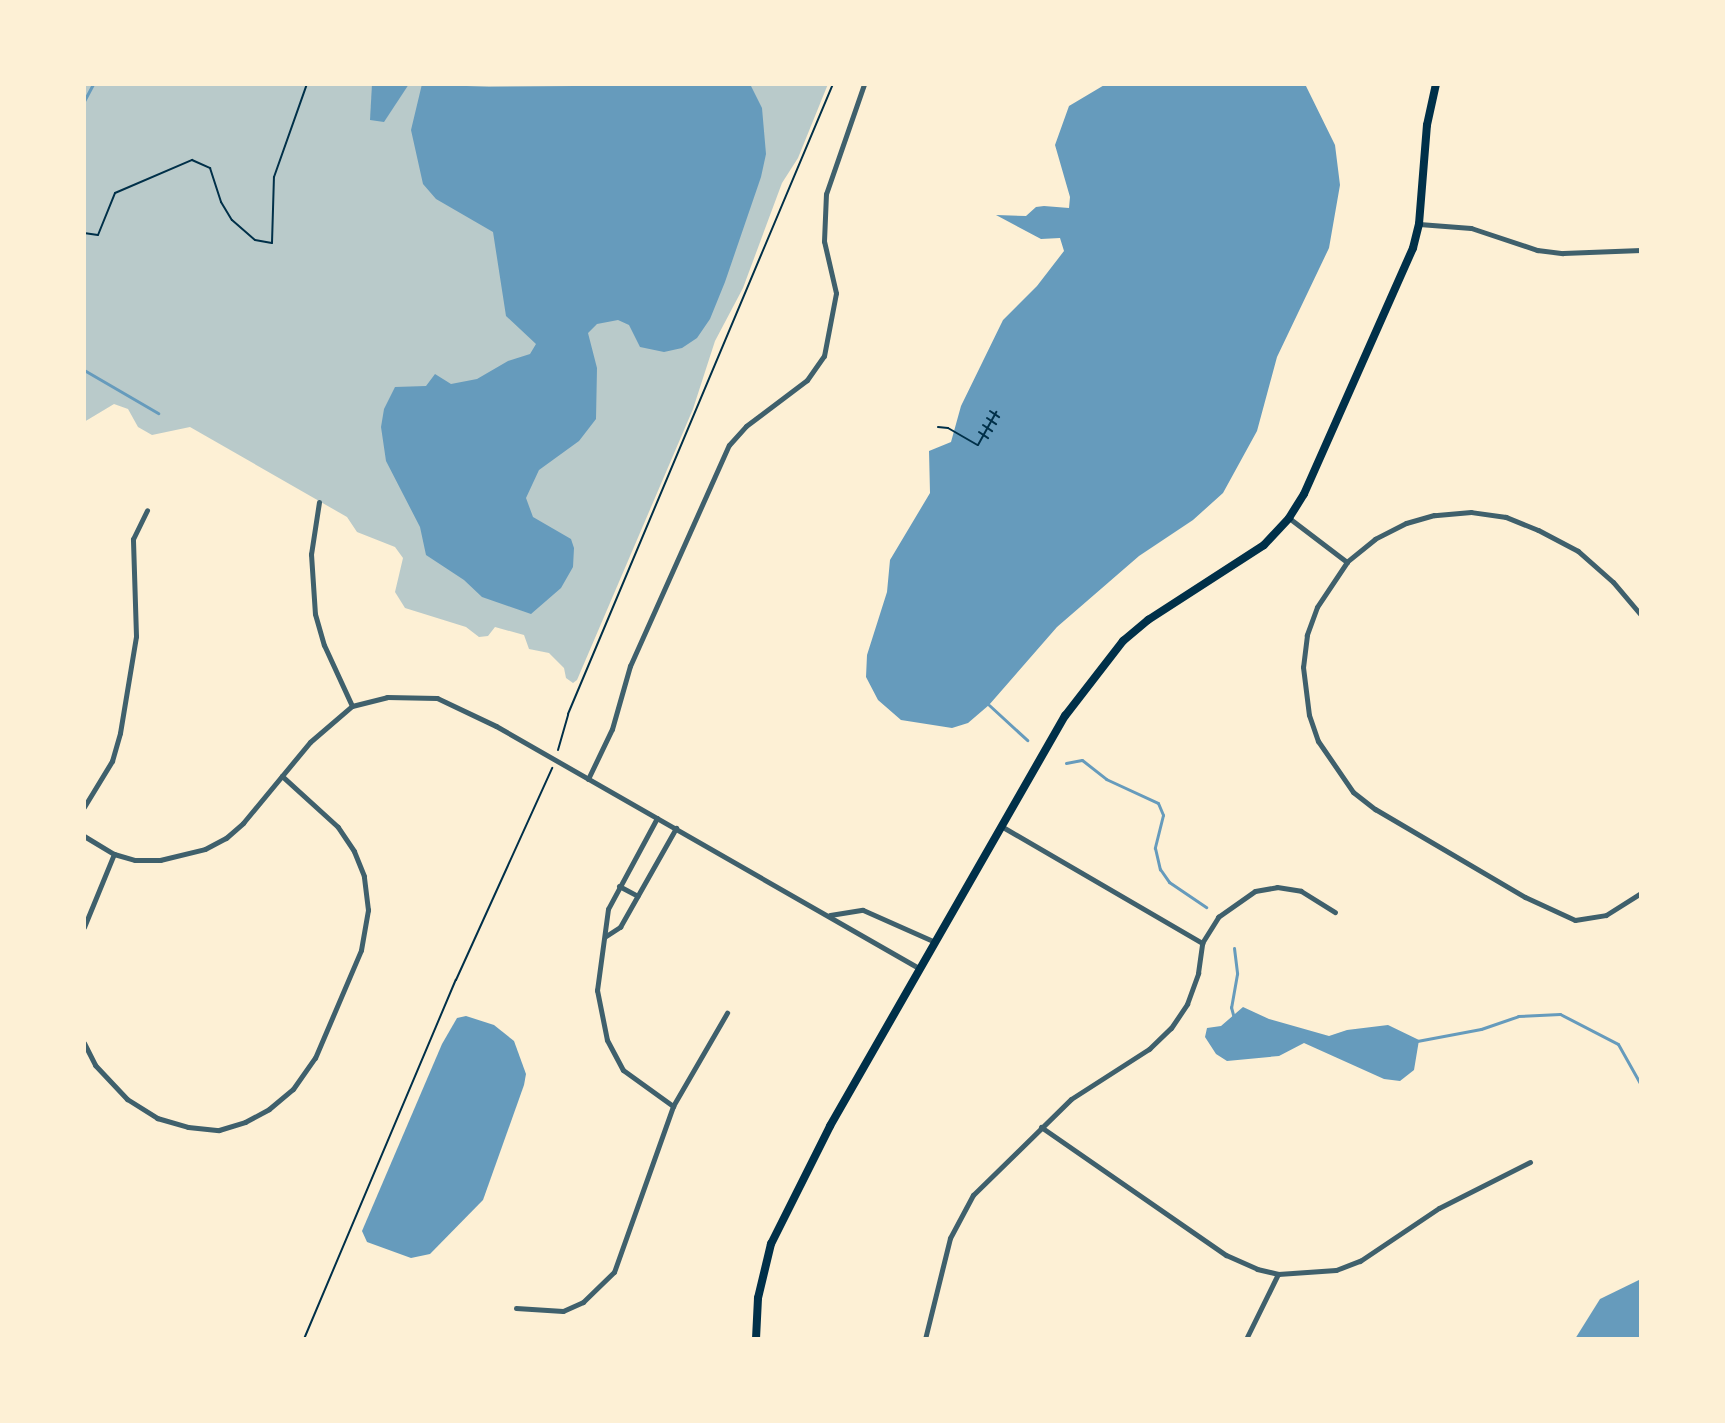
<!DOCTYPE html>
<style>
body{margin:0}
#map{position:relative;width:1725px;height:1423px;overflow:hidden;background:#fdf0d5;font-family:"Open Sans",sans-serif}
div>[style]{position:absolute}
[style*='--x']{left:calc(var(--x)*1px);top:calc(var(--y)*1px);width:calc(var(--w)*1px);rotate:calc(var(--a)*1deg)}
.green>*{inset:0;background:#b9caca}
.water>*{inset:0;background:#669bbc}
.stream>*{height:3px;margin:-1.5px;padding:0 1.5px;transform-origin:1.5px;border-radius:1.5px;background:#669bbc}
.path>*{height:2px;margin:-1px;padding:0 1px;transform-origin:1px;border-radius:1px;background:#003049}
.minor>*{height:5px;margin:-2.5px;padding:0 2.5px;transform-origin:2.5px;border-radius:2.5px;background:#3f606c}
.secondary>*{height:8px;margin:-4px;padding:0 4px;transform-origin:4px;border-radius:4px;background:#003049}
span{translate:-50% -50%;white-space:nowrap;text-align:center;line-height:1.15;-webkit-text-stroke:6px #fdf0d5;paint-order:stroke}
.frame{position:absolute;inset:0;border:86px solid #fdf0d5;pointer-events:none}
</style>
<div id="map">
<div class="green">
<i style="clip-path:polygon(84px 84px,828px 84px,798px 158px,782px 183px,743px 288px,715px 341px,693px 409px,577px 680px,573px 683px,566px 678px,564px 668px,549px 653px,529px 649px,524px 635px,495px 627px,488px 636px,479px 637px,466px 627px,405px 608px,395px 592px,403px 558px,395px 547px,357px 532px,347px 517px,190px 427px,152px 435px,138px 427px,128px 409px,114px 404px,84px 422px)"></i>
</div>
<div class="water">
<i style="clip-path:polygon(372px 84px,409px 84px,384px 122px,370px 120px)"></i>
<i style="clip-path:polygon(422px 84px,489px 87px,750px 84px,762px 108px,766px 154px,761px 177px,725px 282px,710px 319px,697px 338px,682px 348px,664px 352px,640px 347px,629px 325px,618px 320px,597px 324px,588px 333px,597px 368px,596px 419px,579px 441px,539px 470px,526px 498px,533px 517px,571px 539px,574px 548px,573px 567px,561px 588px,531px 614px,482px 597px,464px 580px,426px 555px,420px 527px,386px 461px,381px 427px,384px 409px,395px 387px,426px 386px,435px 374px,451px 384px,477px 379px,508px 361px,530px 354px,536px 344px,506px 316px,493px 232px,436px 199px,423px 184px,411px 130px)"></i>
<i style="clip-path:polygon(1106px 84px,1305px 84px,1335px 145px,1340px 185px,1329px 248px,1277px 357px,1257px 431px,1223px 493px,1193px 520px,1139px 556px,1057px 627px,989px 705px,968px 723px,952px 728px,901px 720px,878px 700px,866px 677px,867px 655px,887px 592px,890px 560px,930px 493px,929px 451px,951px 442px,961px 406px,1003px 320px,1037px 286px,1064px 251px,1060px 238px,1041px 239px,996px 215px,1026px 216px,1036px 207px,1044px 206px,1069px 208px,1070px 197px,1055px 145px,1069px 106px)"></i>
<i style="clip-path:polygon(1243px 1007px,1269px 1019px,1329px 1036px,1347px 1030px,1388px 1025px,1419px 1040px,1414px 1070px,1400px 1081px,1384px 1079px,1304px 1043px,1279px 1056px,1227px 1061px,1216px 1054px,1205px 1037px,1207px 1028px,1221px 1026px)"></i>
<i style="clip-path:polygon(466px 1016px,494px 1025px,514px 1041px,526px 1074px,524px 1085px,483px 1200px,430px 1254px,411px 1258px,367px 1242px,362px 1231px,442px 1044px,457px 1018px)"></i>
<i style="clip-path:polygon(1641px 1279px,1641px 1339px,1575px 1339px,1600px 1299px)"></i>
</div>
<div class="stream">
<i style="--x:84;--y:101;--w:19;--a:-62"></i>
<i style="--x:84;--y:370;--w:86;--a:30.2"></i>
<i style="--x:989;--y:705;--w:52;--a:42.6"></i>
<i style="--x:1066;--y:763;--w:16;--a:-11"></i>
<i style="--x:1082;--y:760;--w:31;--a:38"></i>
<i style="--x:1106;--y:779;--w:57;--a:24.8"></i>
<i style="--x:1158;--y:803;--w:13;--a:67"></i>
<i style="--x:1163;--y:815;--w:34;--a:104"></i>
<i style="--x:1155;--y:848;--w:22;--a:77"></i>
<i style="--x:1160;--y:869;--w:16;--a:55"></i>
<i style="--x:1169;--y:882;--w:45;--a:34"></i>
<i style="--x:1234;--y:948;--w:26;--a:83"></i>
<i style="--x:1237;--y:974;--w:34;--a:100"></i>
<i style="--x:1231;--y:1007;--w:11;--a:75"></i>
<i style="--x:1417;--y:1041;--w:65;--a:-10.6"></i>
<i style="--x:1481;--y:1029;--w:39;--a:-19"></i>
<i style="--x:1518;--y:1016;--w:42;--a:-2.7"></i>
<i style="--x:1560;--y:1014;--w:65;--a:27.3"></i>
<i style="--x:1618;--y:1044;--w:47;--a:60.7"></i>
</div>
<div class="path">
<i style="--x:84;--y:233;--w:14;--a:8"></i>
<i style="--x:98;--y:235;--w:45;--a:-68"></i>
<i style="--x:115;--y:193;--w:84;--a:-23.2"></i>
<i style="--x:192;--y:160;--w:20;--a:24"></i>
<i style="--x:210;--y:168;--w:36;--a:72"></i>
<i style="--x:221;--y:202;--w:21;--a:59"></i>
<i style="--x:232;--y:220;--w:30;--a:41"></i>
<i style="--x:255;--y:240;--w:17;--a:10"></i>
<i style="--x:272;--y:243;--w:66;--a:-88.3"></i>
<i style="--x:274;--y:177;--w:99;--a:-70.5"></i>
<i style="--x:990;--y:411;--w:11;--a:34"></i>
<i style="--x:987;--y:418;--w:11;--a:34"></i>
<i style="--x:983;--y:425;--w:11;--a:34"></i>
<i style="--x:938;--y:427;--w:10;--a:6"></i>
<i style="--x:948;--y:428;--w:34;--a:30"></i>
<i style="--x:978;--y:445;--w:38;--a:-61"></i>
<i style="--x:979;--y:432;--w:11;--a:34"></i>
<i style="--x:558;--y:750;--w:37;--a:-74"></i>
<i style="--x:568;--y:714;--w:683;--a:-67.19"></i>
<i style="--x:304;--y:1339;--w:390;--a:-67.1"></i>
<i style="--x:456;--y:980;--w:233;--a:-65.6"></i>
</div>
<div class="minor">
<i style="--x:1419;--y:224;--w:52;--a:4.4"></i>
<i style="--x:1471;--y:228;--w:70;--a:18.4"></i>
<i style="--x:1537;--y:250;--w:26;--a:7"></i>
<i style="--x:1563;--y:253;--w:78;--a:-2.2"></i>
<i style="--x:319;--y:502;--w:53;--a:98.7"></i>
<i style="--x:311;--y:554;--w:60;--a:86.2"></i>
<i style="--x:315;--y:614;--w:32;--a:74"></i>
<i style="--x:324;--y:645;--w:67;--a:65.3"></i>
<i style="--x:1289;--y:518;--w:73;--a:37.2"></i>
<i style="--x:1641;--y:615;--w:43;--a:-130.3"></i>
<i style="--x:1613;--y:582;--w:47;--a:-138.5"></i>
<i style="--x:1578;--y:551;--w:45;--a:-152.3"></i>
<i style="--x:1538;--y:530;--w:35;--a:-158"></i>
<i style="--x:1506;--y:517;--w:35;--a:-172"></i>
<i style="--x:1471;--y:512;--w:37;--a:175"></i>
<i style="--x:1434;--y:515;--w:29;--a:164"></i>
<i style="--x:1406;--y:523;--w:35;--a:153"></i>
<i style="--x:1375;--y:539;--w:36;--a:141"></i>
<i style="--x:1347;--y:562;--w:54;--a:123.7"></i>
<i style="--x:1317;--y:607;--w:30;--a:110"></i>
<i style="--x:1307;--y:635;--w:32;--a:97"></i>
<i style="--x:1303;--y:667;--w:48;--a:82.9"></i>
<i style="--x:1309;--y:715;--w:28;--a:71"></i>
<i style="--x:1318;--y:741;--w:62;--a:55.5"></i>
<i style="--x:1353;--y:792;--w:28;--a:38"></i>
<i style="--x:1375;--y:809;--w:174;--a:30.4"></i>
<i style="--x:1525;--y:897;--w:55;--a:24.7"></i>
<i style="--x:1575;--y:920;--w:31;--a:-9"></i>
<i style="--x:1606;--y:915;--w:41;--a:-32.2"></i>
<i style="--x:588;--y:779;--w:55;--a:-64.4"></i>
<i style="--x:612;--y:729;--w:66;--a:-74.1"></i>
<i style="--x:630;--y:666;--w:242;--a:-65.9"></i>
<i style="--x:729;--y:445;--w:25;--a:-48"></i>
<i style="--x:746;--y:426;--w:76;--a:-37"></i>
<i style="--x:807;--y:380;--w:29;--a:-55"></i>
<i style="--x:824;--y:356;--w:64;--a:-79.2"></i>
<i style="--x:836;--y:293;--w:53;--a:-103"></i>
<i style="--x:824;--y:241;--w:47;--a:-87.6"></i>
<i style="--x:826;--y:194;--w:116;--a:-70.9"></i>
<i style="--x:84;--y:807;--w:54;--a:-58.7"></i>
<i style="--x:112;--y:761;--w:29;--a:-74"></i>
<i style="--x:120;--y:733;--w:98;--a:-80.6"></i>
<i style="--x:136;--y:636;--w:97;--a:-91.8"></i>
<i style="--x:133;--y:539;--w:32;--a:-64"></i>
<i style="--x:657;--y:818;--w:103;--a:118.3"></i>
<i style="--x:608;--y:909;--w:82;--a:97.7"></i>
<i style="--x:597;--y:990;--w:51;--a:78.7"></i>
<i style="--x:607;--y:1040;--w:34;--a:62"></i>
<i style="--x:623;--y:1070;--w:62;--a:35.8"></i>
<i style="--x:1001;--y:826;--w:233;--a:30.2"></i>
<i style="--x:84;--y:836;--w:35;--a:31"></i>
<i style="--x:114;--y:854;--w:22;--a:16"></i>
<i style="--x:135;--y:860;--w:25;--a:0"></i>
<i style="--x:160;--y:860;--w:46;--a:-13.7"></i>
<i style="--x:205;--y:849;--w:24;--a:-28"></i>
<i style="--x:226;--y:838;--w:23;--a:-41"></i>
<i style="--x:243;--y:823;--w:105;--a:-50.4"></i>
<i style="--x:310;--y:742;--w:55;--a:-40.6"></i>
<i style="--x:352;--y:706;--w:36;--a:-14"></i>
<i style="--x:387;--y:697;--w:50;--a:1.1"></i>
<i style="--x:437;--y:698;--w:65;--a:25.4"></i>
<i style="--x:496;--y:726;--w:486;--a:29.8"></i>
<i style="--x:619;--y:886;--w:21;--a:28"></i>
<i style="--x:830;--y:915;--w:33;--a:-9"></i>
<i style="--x:863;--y:910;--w:77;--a:23.9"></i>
<i style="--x:84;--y:927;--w:79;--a:-67.7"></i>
<i style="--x:606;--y:936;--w:17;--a:-33"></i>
<i style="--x:620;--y:927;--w:114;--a:-60.5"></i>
<i style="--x:84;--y:1043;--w:25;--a:63"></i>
<i style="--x:95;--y:1065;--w:47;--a:46.7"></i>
<i style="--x:127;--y:1099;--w:36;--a:32"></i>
<i style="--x:157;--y:1118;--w:32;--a:16"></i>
<i style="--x:188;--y:1127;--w:31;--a:6"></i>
<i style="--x:219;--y:1130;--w:27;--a:-17"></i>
<i style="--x:245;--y:1122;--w:27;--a:-28"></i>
<i style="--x:269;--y:1109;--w:31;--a:-40"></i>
<i style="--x:293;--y:1089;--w:38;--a:-55"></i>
<i style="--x:315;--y:1058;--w:117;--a:-66.9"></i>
<i style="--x:361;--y:950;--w:41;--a:-80.1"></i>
<i style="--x:368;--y:910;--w:34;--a:-97"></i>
<i style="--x:364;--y:876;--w:27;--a:-112"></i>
<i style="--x:354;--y:851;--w:29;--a:-124"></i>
<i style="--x:338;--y:827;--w:76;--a:-137.7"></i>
<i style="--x:1041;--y:1127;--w:225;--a:34.7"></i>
<i style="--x:1226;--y:1255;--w:34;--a:24"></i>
<i style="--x:1257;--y:1269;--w:22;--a:13"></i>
<i style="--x:1278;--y:1274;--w:58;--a:-3.9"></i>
<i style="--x:1336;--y:1270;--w:26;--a:-21"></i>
<i style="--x:1360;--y:1261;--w:95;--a:-33.9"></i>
<i style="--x:1439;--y:1208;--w:102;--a:-26.8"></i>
<i style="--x:516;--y:1308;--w:47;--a:3.7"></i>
<i style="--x:563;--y:1311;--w:22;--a:-24"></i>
<i style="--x:583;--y:1302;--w:43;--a:-44.1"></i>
<i style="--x:614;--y:1272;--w:176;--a:-70.4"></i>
<i style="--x:673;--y:1106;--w:108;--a:-59.9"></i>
<i style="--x:925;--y:1339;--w:104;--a:-76.1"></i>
<i style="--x:950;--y:1238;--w:49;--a:-61.9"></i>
<i style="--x:973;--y:1195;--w:137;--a:-44.4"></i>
<i style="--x:1071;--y:1099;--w:93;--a:-32.7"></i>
<i style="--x:1149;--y:1049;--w:30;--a:-44"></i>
<i style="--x:1171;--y:1028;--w:29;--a:-56"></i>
<i style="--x:1187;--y:1004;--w:33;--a:-70"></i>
<i style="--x:1198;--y:973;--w:30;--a:-82"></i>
<i style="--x:1202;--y:943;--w:31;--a:-58"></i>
<i style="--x:1218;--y:917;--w:45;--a:-35.1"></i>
<i style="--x:1255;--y:891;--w:22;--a:-10"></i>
<i style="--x:1277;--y:887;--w:24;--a:9"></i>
<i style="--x:1301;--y:891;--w:40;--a:32"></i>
<i style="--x:1246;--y:1339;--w:72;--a:-63.8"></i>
</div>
<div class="secondary">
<i style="--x:756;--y:1339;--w:41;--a:-87.2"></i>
<i style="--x:758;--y:1298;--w:56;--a:-76.5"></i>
<i style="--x:771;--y:1244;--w:132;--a:-63.4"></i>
<i style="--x:830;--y:1126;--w:473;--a:-60.2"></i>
<i style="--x:1065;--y:716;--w:95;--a:-52.3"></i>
<i style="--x:1123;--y:641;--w:33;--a:-40"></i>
<i style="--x:1148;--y:620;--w:138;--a:-32.9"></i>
<i style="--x:1264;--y:545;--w:37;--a:-47"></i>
<i style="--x:1289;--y:518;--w:28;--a:-58"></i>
<i style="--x:1304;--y:494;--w:269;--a:-66.1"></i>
<i style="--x:1413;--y:248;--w:25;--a:-76"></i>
<i style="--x:1419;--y:224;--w:99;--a:-85.4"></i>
<i style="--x:1427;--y:125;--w:42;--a:-77.6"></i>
</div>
<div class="frame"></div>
</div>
